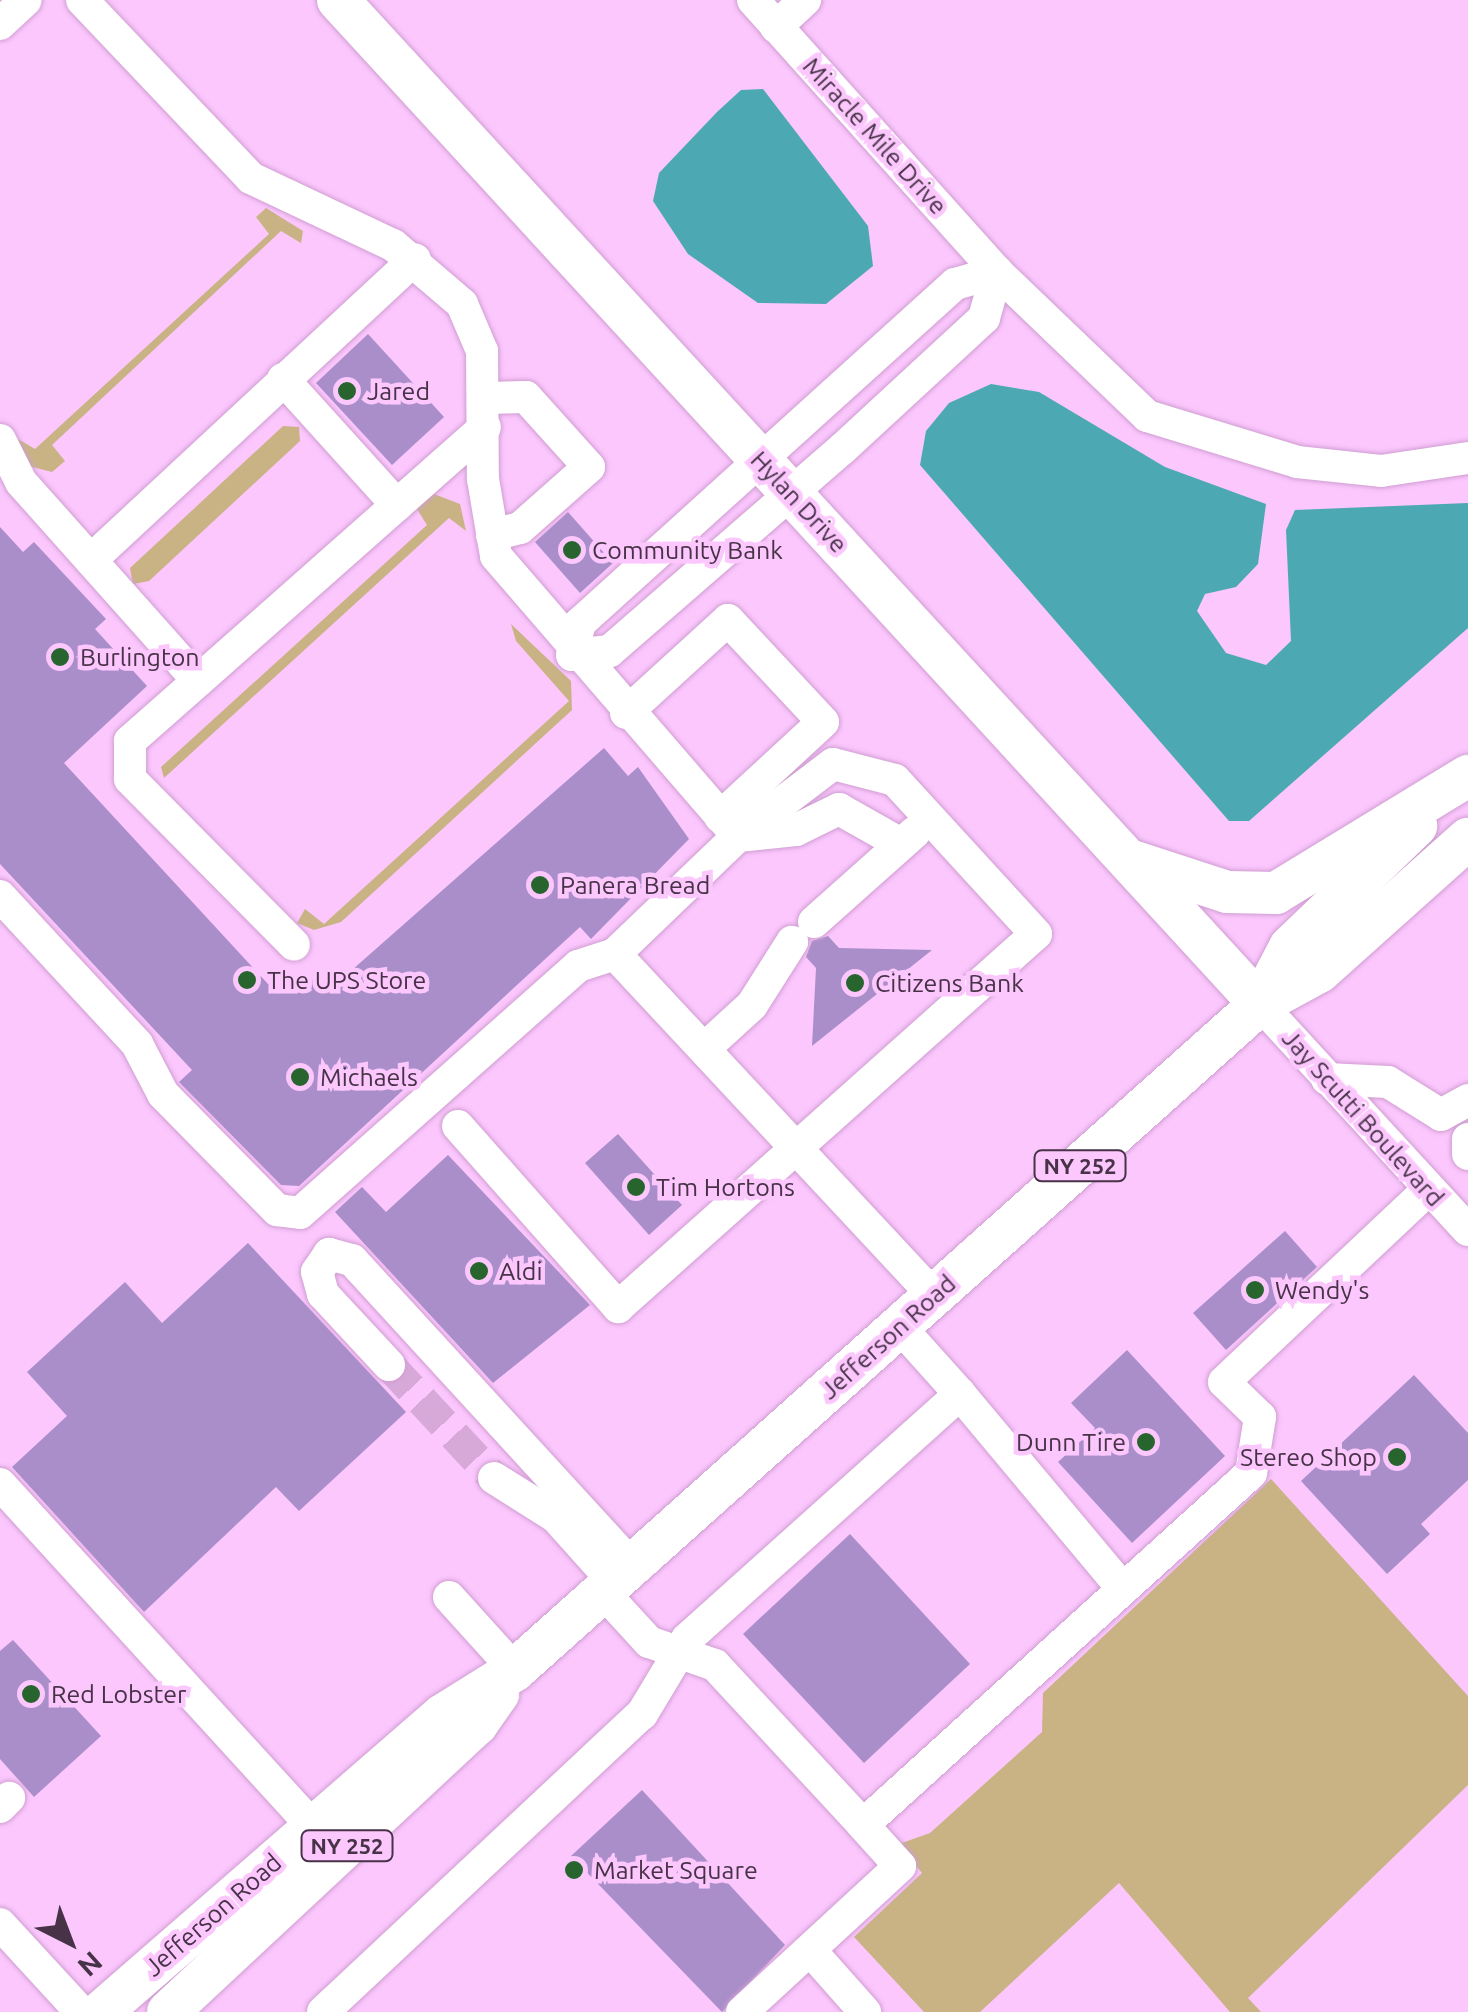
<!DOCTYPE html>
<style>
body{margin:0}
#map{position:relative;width:1468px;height:2012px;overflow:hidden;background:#fbc7fd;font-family:Ubuntu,sans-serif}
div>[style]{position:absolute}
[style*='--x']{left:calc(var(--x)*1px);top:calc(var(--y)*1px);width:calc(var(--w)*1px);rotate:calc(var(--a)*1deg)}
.green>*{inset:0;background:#c9b384}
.water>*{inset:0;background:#4ca9b3}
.building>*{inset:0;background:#a98ec9}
.minor-tunnel>*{height:32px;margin-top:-16px;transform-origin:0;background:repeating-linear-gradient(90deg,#d7a9d9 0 32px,transparent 0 48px)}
.roads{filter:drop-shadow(0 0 2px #d09ed2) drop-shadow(0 0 2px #d09ed2)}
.minor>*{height:32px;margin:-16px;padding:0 16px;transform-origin:16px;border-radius:16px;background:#fff}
.major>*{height:42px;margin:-21px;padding:0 21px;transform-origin:21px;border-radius:21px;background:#fff}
.dots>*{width:28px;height:28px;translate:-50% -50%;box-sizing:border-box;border:5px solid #fbc7fd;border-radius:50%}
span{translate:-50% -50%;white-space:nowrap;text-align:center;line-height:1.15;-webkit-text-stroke:9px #fbc7fd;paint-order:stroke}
.shield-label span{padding:2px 8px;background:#fbc7fd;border:2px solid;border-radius:8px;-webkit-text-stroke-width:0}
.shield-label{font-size:22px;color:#473247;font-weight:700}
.street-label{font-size:25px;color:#473247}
.poi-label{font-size:25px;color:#473247}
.left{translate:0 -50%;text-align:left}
.right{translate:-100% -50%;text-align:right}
.north{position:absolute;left:20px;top:1892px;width:100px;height:100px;-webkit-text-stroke:8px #fbc7fd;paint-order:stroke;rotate:138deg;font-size:28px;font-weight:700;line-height:40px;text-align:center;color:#473247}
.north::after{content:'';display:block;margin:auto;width:35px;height:45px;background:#473247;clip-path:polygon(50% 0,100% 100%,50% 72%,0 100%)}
</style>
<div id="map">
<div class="green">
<i style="clip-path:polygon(266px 208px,303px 231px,301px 243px,281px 231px,52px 445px,65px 461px,52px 472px,25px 465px,18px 439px,35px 449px,269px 234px,256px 217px)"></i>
<i style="clip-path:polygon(283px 426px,299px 427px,300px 441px,149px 581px,133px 584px,130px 568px)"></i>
<i style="clip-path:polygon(434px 494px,460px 504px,466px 531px,449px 518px,164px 778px,161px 767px,427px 525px,415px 506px)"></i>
<i style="clip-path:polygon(511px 624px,571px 681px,572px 710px,341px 922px,314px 930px,297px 923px,305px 909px,324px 924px,569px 701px,516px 641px)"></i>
<i style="clip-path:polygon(1271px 1479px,1468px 1696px,1468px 1785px,1248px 1998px,1261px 2012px,1230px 2012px,1119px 1883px,980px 2012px,924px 2012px,854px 1937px,922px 1873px,899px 1844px,930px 1833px,1042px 1732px,1043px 1693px)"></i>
</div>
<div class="water">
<i style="clip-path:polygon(763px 89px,868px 226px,873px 266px,826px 304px,758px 303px,688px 254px,653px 201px,659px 173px,717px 112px,741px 90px)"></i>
<i style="clip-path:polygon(991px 384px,1039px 392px,1165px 467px,1266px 504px,1258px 564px,1236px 587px,1205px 594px,1197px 611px,1226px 653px,1266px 665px,1291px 641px,1286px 530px,1295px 510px,1468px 503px,1468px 628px,1249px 821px,1229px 821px,920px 465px,926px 431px,949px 403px)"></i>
</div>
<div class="building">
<i style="clip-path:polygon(368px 334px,444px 417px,392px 465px,316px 383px)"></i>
<i style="clip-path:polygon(568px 512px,613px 563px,580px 593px,535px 542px)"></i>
<i style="clip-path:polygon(0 527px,23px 552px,34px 542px,106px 619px,95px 629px,147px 686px,64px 763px,268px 984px,344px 977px,604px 748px,628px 776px,638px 767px,689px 839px,591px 939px,580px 927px,299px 1186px,281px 1185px,179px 1082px,192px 1070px,0 864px)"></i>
<i style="clip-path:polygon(828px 936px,839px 948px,932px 950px,812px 1046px,816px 968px,806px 957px,812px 941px)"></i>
<i style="clip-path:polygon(618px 1134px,682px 1205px,649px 1235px,585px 1163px)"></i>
<i style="clip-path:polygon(448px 1155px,590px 1305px,493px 1383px,335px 1212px,362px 1187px,386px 1212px)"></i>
<i style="clip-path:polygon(1285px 1231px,1317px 1267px,1226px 1350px,1193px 1313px)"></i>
<i style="clip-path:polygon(248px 1243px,406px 1412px,299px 1511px,276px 1487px,144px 1612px,12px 1467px,67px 1416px,27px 1372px,125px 1282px,162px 1323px)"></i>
<i style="clip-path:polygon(1127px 1350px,1225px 1456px,1132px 1543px,1058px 1462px,1095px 1428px,1071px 1403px)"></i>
<i style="clip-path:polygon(1414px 1375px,1468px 1433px,1468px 1480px,1421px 1524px,1430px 1534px,1387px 1574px,1301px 1481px)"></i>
<i style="clip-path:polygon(850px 1534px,970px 1664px,864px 1763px,743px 1634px)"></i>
<i style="clip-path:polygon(13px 1640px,101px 1736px,34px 1797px,0 1759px,0 1651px)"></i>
<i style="clip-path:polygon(642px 1790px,785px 1945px,722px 2012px,571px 1856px)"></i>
</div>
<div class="minor-tunnel">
<i style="--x:389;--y:1365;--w:154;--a:47.1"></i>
</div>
<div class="roads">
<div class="minor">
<i style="--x:82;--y:0;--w:245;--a:46.5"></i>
<i style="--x:251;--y:178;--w:157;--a:25.3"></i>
<i style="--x:393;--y:245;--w:91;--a:40.5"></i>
<i style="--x:462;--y:304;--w:51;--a:66.9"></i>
<i style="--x:482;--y:351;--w:128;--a:89.6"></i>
<i style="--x:483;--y:479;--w:78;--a:80.4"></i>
<i style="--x:496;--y:556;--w:370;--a:49.2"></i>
<i style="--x:738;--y:836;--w:170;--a:136.2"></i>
<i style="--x:615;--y:954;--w:468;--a:47"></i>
<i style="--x:753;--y:0;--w:365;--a:48.1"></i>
<i style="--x:997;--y:272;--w:208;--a:43.8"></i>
<i style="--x:1147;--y:416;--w:157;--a:17"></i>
<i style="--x:1297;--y:462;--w:84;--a:6.1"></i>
<i style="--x:1381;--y:471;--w:88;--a:-8.5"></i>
<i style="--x:0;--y:24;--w:35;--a:-43"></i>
<i style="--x:776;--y:27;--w:40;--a:-43"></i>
<i style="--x:997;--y:272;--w:48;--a:105.8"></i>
<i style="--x:984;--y:318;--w:193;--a:137.3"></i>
<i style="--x:842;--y:449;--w:308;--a:139"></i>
<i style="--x:610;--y:651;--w:38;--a:174"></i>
<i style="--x:572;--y:655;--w:33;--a:-76"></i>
<i style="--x:580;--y:623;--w:506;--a:-42.11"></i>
<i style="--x:955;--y:284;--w:44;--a:-15.9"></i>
<i style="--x:283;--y:379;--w:170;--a:47.9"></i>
<i style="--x:485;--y:398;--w:41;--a:-1.4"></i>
<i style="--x:526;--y:397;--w:94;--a:48"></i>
<i style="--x:589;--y:467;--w:92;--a:138.5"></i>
<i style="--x:520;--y:528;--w:29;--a:166"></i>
<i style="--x:0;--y:440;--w:47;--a:63.4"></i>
<i style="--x:21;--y:482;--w:266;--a:48.3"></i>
<i style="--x:198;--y:681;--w:91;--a:138.6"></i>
<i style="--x:130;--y:741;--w:38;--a:90"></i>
<i style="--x:130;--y:779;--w:233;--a:45.3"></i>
<i style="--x:91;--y:560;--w:442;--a:-42.9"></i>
<i style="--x:198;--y:681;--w:383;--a:-41.5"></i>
<i style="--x:626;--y:713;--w:138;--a:-42.4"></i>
<i style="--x:728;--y:620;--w:139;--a:47"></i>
<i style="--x:823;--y:722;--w:140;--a:137.3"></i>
<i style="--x:738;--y:836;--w:58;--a:-5.9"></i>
<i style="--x:796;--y:830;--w:48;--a:-26"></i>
<i style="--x:839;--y:809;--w:71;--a:29.4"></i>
<i style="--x:0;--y:896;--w:202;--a:47.2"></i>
<i style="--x:137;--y:1044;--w:56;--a:62.5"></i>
<i style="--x:163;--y:1094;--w:163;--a:45.5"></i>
<i style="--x:277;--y:1210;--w:23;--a:7"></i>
<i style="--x:300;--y:1213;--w:372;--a:-41.6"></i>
<i style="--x:578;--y:966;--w:39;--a:-18"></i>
<i style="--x:814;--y:922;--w:135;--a:-41.7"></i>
<i style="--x:1260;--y:1004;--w:307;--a:47.4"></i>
<i style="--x:704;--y:1049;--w:65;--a:-42.5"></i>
<i style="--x:752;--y:1005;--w:75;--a:-57.6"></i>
<i style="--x:1327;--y:1079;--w:61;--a:2.8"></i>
<i style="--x:1388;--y:1082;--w:62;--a:31.9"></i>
<i style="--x:1441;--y:1115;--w:31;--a:-29"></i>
<i style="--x:458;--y:1126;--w:242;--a:48.5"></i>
<i style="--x:618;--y:1307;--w:560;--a:-41.74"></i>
<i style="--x:1036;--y:934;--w:209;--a:-132.5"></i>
<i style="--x:895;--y:780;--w:64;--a:-165.5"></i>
<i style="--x:833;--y:764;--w:119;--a:142.8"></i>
<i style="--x:1468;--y:1139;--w:15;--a:90"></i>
<i style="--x:389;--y:1365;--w:97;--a:-132.9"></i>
<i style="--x:323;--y:1294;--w:23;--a:-105"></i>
<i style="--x:317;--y:1272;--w:22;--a:-56"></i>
<i style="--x:329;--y:1254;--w:24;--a:15"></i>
<i style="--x:352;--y:1260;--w:415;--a:47.5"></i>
<i style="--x:960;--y:1394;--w:254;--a:50.1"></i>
<i style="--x:494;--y:1478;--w:73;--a:32.2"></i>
<i style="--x:556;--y:1517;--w:87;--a:48.3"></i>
<i style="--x:0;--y:1484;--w:464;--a:47.6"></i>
<i style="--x:603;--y:1592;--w:68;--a:47.4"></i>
<i style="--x:649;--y:1642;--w:70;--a:19.2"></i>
<i style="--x:715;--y:1665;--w:218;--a:47.2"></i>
<i style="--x:449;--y:1597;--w:98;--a:47.9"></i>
<i style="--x:0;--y:1807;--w:13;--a:-45"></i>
<i style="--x:0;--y:1924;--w:120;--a:47.4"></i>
<i style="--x:810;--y:1950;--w:83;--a:48.4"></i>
<i style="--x:323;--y:2012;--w:437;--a:-43.1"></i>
<i style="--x:642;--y:1714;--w:87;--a:-59"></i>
<i style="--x:687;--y:1639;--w:367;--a:-41.9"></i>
<i style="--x:960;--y:1394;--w:91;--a:-131.9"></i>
<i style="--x:742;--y:2012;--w:215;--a:-42.7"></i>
<i style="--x:900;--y:1866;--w:55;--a:-132.1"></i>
<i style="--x:863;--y:1825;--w:524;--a:-42.21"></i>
<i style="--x:1251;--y:1473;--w:57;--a:-80.9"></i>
<i style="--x:1260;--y:1417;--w:50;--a:-135.8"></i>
<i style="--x:1224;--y:1382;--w:279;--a:-43.3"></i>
</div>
<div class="major">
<i style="--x:338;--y:0;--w:1363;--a:47.44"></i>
<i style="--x:1132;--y:861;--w:100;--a:18.1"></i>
<i style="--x:1227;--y:892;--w:49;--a:1.2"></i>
<i style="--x:1276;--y:893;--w:225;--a:-31.4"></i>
<i style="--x:1260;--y:1004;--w:64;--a:-62.2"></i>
<i style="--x:1290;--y:947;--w:175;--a:-43.8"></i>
<i style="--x:101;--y:2012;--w:453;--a:-41"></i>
<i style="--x:443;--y:1715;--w:85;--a:-32"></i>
<i style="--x:515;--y:1670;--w:999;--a:-41.8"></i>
<i style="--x:1260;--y:1004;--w:67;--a:-28.5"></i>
<i style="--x:1319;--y:972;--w:200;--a:-41.8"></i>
<i style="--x:168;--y:2012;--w:422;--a:-43"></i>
<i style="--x:477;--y:1724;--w:37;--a:-55"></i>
</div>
</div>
<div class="dots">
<i style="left:347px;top:391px;background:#28652e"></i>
<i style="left:572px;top:550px;background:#28652e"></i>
<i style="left:60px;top:657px;background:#28652e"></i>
<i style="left:540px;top:885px;background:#28652e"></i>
<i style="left:247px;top:980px;background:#28652e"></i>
<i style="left:855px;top:983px;background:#28652e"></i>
<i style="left:300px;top:1077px;background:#28652e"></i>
<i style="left:636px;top:1187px;background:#28652e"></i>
<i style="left:479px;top:1271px;background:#28652e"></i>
<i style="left:1255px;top:1290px;background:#28652e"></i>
<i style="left:1146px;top:1442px;background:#28652e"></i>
<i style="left:1397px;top:1457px;background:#28652e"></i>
<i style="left:31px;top:1694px;background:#28652e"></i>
<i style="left:574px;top:1870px;background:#28652e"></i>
</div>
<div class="shield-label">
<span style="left:1080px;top:1166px">NY 252</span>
<span style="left:347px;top:1846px">NY 252</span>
</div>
<div class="street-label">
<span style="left:875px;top:136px;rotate:48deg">Miracle Mile Drive</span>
<span style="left:799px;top:502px;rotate:47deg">Hylan Drive</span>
<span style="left:1363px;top:1118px;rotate:48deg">Jay Scutti Boulevard</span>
<span style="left:888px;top:1337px;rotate:-42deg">Jefferson Road</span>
<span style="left:213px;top:1915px;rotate:-41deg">Jefferson Road</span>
</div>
<div class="poi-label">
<span class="left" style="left:367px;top:391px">Jared</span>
<span class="left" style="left:592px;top:550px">Community Bank</span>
<span class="left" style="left:80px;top:657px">Burlington</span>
<span class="left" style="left:560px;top:885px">Panera Bread</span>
<span class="left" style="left:267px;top:980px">The UPS Store</span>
<span class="left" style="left:875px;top:983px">Citizens Bank</span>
<span class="left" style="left:320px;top:1077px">Michaels</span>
<span class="left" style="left:656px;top:1187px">Tim Hortons</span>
<span class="left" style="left:499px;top:1271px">Aldi</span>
<span class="left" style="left:1275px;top:1290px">Wendy's</span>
<span class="right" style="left:1126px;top:1442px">Dunn Tire</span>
<span class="right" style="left:1377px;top:1457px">Stereo Shop</span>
<span class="left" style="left:51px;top:1694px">Red Lobster</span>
<span class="left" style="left:594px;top:1870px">Market Square</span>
</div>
<div class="north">N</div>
</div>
